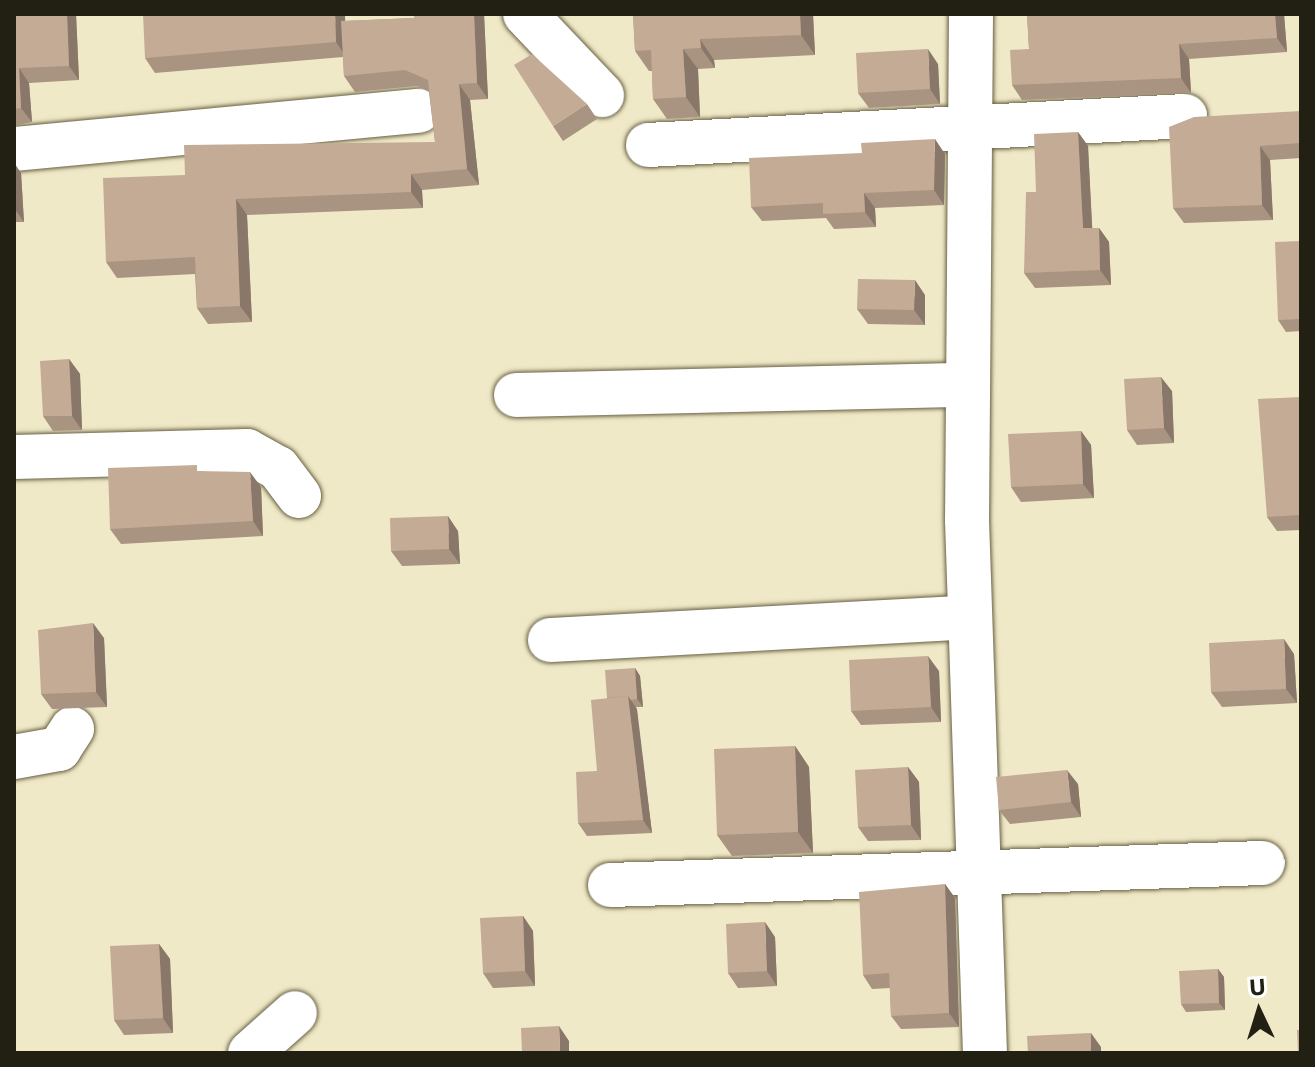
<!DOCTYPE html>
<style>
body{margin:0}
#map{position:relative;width:1315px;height:1067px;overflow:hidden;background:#f0e9c7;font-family:Commissioner,sans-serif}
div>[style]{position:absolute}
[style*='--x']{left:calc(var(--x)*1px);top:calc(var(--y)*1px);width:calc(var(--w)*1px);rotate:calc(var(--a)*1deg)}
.roads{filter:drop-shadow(0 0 2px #676043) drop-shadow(0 0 2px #676043)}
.minor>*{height:44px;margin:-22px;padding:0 22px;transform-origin:22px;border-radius:22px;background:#fff}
.wall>*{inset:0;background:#a99381}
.shaded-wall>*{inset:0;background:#897869}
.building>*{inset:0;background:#c4ab96}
span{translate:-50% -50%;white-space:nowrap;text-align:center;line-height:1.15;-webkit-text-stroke:7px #fff;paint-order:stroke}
.frame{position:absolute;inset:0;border:16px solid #221f13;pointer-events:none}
.north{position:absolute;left:1219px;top:971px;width:80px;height:80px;-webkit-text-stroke:6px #fff;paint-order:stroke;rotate:356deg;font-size:22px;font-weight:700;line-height:32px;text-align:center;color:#221f13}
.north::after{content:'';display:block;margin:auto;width:28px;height:36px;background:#221f13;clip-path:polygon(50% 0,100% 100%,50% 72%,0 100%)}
</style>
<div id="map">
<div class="roads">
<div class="minor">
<i style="--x:525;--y:14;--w:112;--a:46.5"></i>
<i style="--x:971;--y:14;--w:506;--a:90.45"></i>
<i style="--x:967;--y:520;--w:533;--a:88.07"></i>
<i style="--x:648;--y:145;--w:538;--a:-3.09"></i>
<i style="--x:14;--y:149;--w:407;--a:-5.4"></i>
<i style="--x:516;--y:395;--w:451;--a:-1.3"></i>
<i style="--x:14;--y:457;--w:233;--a:-1.5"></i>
<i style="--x:247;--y:451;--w:35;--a:29"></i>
<i style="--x:278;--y:468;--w:35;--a:53"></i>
<i style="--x:550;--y:640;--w:420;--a:-3.1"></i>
<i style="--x:14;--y:757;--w:46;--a:-10.1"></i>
<i style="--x:59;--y:749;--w:24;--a:-57"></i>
<i style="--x:610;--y:885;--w:653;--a:-1.93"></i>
<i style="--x:250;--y:1053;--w:60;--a:-41.6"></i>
</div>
</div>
<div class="wall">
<i style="clip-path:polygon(14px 14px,76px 14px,79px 80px,29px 83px,32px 122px,14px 126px)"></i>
<i style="clip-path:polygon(414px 14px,484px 14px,488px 99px,470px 100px,479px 185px,422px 190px,423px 208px,247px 215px,252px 322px,208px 324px,197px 308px,195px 274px,117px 278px,106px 262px,185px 175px,435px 142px,429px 92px,417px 86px,355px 92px,344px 76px,343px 57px,155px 73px,145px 58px,345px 21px,414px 18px)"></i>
<i style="clip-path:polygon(633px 14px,813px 14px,815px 55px,714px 60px,715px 68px,698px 69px,700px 117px,667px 119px,653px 99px,652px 71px,649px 71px,635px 51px)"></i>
<i style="clip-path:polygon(1027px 14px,1284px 14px,1287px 52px,1189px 59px,1191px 93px,1022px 100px,1012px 85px,1029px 49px)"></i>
<i style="clip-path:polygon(938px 64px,940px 104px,869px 108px,858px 93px)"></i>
<i style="clip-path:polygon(587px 104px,597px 119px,563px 141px,553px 126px)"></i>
<i style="clip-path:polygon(1301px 111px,1301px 158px,1270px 160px,1273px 220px,1184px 223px,1173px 208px)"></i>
<i style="clip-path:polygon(1078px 132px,1088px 146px,1092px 228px,1099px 228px,1109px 242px,1111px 285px,1035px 288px,1024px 273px,1036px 192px)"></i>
<i style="clip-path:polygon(945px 154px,944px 205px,875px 208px,876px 227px,834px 229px,826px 218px,762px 221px,751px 207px)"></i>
<i style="clip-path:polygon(14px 163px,21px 173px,24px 222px,14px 222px)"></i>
<i style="clip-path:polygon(1301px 241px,1301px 331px,1286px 332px,1278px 320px)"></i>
<i style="clip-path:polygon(925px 295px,925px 325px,868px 324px,857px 309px)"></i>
<i style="clip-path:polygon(69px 359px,80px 374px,82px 430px,53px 431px,43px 416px)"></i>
<i style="clip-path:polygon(1172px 391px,1174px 443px,1137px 445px,1127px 430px)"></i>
<i style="clip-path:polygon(1301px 397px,1301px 530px,1277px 531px,1267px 517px)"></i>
<i style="clip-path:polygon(1081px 431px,1091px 445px,1094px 498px,1021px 502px,1011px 487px)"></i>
<i style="clip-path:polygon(201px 471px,261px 487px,263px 536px,121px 544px,110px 529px)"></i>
<i style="clip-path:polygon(458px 531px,460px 564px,402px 566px,391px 551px)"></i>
<i style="clip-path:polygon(104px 638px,107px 707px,52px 709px,41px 694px)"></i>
<i style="clip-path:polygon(1294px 654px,1297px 703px,1222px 707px,1211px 692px)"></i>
<i style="clip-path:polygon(635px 668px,640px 676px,643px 707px,636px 707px,652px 833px,587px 836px,578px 823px,597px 771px,607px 698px)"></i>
<i style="clip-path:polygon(939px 671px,941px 722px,861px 725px,851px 711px)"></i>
<i style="clip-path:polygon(795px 746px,809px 767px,813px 853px,732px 856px,717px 835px)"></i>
<i style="clip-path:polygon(908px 767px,919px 782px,921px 840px,868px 841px,858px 827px)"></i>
<i style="clip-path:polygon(1078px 784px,1081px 817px,1010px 824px,999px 810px)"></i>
<i style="clip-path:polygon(945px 884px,955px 898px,959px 1027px,901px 1029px,891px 1016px,890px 988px,872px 989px,863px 975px)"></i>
<i style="clip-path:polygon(523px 916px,533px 931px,535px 986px,493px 988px,483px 973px)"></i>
<i style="clip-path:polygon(775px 937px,777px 986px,738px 988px,728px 973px)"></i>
<i style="clip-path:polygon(159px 944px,170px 959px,173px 1033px,124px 1035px,114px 1020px)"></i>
<i style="clip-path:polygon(1218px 969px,1224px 977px,1225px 1010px,1186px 1012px,1181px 1004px)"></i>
</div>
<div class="shaded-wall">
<i style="clip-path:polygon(67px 14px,76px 14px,79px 80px,69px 66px)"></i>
<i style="clip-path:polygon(335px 14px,345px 14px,346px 57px,336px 42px)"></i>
<i style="clip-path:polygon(474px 14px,484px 14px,488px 99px,477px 83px)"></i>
<i style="clip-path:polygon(800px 14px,813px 14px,815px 55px,801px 35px)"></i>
<i style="clip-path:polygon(1275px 14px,1284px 14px,1287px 52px,1277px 38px)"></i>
<i style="clip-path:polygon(700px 39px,714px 60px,715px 68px,701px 48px)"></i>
<i style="clip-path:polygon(1179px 44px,1189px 59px,1191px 93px,1181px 78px)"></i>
<i style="clip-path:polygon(683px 49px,698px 69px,700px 117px,686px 97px)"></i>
<i style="clip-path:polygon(928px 49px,938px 64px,940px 104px,930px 89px)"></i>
<i style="clip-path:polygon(19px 68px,29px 83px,32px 122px,21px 108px)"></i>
<i style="clip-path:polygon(459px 84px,470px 100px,479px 185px,467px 169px)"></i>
<i style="clip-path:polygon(1078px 132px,1088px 146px,1093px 243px,1083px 228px)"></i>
<i style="clip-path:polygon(935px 139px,945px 154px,944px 205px,934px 190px)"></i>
<i style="clip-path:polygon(1260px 146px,1270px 160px,1273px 220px,1262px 205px)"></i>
<i style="clip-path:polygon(14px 163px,21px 173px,24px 222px,14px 208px)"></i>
<i style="clip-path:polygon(411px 174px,422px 190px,423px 208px,411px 192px)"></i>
<i style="clip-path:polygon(864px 193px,875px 208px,876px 227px,865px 212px)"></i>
<i style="clip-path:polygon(236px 199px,247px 215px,252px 322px,240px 306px)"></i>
<i style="clip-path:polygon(1099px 228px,1109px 242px,1111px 285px,1100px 270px)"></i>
<i style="clip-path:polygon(915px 280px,925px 295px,925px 325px,914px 310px)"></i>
<i style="clip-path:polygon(69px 359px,80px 374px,82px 430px,72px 416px)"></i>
<i style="clip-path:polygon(1161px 377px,1172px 391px,1174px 443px,1164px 428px)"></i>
<i style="clip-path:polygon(1081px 431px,1091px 445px,1094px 498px,1083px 484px)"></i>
<i style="clip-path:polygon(250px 472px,261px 487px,263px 536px,253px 521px)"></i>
<i style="clip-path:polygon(448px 516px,458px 531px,460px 564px,449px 549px)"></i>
<i style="clip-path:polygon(93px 623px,104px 638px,107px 707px,96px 692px)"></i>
<i style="clip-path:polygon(1284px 639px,1294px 654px,1297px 703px,1286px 689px)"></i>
<i style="clip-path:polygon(928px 656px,939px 671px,941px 722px,931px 707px)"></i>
<i style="clip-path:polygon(635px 668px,640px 676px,643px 707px,637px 699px)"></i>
<i style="clip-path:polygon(628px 696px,637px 709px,652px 833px,643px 820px)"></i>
<i style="clip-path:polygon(795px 746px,809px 767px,813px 853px,798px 832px)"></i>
<i style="clip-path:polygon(908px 767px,919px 782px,921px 840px,911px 825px)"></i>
<i style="clip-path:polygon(1067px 770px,1078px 784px,1081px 817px,1071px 802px)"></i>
<i style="clip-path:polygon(945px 884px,955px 898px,959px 1027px,949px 1013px)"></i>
<i style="clip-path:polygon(523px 916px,533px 931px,535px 986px,525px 971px)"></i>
<i style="clip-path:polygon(765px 922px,775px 937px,777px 986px,767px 971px)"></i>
<i style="clip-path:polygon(159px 944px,170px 959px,173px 1033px,163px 1018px)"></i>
<i style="clip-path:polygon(1218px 969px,1224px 977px,1225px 1010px,1219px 1003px)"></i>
<i style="clip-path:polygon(559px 1026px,569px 1041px,569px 1053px,560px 1053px)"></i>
<i style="clip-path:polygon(1091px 1033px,1101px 1047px,1101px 1053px,1091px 1053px)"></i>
</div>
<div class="building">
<i style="clip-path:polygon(14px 14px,67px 14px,69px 66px,19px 68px,21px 108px,14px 109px)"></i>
<i style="clip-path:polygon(143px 14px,335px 14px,336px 42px,145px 58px)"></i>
<i style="clip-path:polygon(414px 14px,474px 14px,477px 83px,459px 84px,467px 169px,411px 174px,411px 192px,236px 199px,240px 306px,197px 308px,195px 257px,106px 262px,103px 178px,185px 175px,184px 145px,435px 142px,428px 80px,405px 70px,344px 76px,341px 21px,414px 18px)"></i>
<i style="clip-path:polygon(633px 14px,800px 14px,801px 35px,700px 39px,701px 48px,683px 49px,686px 97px,653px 99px,651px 50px,635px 51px)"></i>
<i style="clip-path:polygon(1027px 14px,1275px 14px,1277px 38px,1179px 44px,1181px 78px,1012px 85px,1010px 50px,1029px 49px)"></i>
<i style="clip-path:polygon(928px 49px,930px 89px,858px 93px,856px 53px)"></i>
<i style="clip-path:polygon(532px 54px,587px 104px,553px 126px,514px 65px)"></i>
<i style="clip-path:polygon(1301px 111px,1301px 143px,1260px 146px,1262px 205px,1173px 208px,1169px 127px,1194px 117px)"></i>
<i style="clip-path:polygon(1078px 132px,1083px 228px,1099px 228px,1100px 270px,1024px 273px,1026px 192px,1036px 192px,1034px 134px)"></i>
<i style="clip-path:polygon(935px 139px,934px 190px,864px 193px,865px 212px,823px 214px,823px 203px,751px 207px,749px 158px,862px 153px,861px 143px)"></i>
<i style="clip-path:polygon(1301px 241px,1301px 319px,1278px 320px,1275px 242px)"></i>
<i style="clip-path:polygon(858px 279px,915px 280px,914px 310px,857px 309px)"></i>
<i style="clip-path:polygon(69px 359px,72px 416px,43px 416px,40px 361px)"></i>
<i style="clip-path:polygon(1161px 377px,1164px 428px,1127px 430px,1124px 379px)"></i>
<i style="clip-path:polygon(1301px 397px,1301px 515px,1267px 517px,1258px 399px)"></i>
<i style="clip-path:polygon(1081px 431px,1083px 484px,1011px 487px,1008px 434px)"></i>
<i style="clip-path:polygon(197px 465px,197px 471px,250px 472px,253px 521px,110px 529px,108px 468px)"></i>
<i style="clip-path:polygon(448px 516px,449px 549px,391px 551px,390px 518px)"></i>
<i style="clip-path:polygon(93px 623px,96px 692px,41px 694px,38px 630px)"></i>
<i style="clip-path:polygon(1284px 639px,1286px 689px,1211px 692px,1209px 643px)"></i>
<i style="clip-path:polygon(928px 656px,931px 707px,851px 711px,849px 660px)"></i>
<i style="clip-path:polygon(635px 668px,637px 699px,631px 700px,628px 696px,607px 698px,605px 670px)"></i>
<i style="clip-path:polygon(628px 696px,643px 820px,578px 823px,576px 772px,597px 771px,591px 700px)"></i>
<i style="clip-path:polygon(795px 746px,798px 832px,717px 835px,714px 749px)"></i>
<i style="clip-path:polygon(908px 767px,911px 825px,858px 827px,855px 770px)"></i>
<i style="clip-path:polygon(1067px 770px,1071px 802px,999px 810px,996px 777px)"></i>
<i style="clip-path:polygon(945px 884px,949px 1013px,891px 1016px,889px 973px,863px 975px,859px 892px)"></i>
<i style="clip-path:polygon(523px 916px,525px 971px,483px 973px,480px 918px)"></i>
<i style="clip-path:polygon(765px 922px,767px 971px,728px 973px,726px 924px)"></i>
<i style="clip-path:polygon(159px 944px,163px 1018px,114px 1020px,110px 946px)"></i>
<i style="clip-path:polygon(1218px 969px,1219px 1003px,1181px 1004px,1179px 971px)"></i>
<i style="clip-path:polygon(559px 1026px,560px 1053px,522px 1053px,521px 1028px)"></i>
<i style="clip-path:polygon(1297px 1030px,1301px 1030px,1301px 1053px,1298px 1053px)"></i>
<i style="clip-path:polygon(1091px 1033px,1091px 1053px,1028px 1053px,1027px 1036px)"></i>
</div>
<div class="frame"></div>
<div class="north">U</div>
</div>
